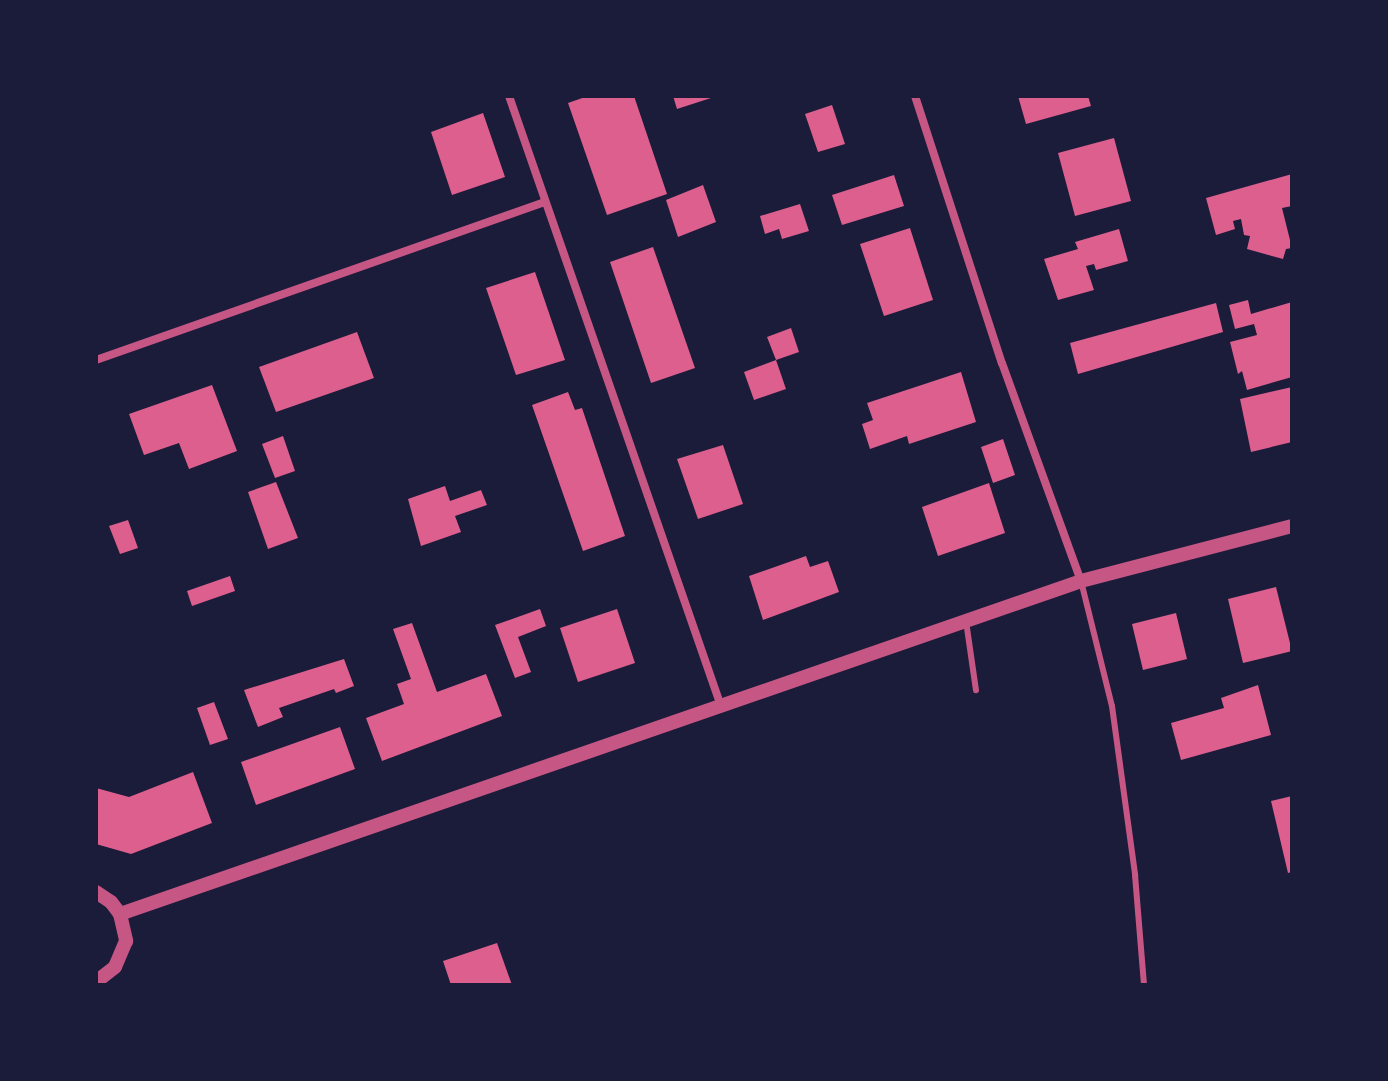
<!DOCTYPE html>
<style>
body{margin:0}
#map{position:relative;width:1388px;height:1081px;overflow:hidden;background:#1b1b3a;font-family:Helvetica,sans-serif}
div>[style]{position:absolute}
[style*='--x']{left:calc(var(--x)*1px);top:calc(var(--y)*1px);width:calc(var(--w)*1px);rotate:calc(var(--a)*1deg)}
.building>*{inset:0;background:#dd5f8e}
.service>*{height:6px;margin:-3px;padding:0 3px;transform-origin:3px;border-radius:3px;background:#c65784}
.minor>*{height:8px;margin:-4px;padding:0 4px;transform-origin:4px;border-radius:4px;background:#c65784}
.tertiary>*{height:14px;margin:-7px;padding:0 7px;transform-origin:7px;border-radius:7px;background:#c65784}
span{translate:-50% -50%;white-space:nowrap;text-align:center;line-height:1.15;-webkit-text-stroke:6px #1b1b3a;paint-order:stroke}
.frame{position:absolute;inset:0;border:98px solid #1b1b3a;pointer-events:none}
</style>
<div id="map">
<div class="building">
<i style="clip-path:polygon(588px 96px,634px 96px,667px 194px,607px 215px,568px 103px)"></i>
<i style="clip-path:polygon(673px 96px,714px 96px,714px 97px,677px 109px)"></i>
<i style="clip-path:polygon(1018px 96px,1088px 96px,1091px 106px,1026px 124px)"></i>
<i style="clip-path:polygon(832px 105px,845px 144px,818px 152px,805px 114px)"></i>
<i style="clip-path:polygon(483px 113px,505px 177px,452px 195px,431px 132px)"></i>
<i style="clip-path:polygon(1114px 138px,1131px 201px,1075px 216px,1058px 153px)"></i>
<i style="clip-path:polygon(1292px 174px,1292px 206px,1282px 208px,1292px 248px,1286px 249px,1283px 259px,1247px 249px,1250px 236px,1244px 235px,1241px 219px,1233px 221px,1235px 229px,1216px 235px,1206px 198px)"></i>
<i style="clip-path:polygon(894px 175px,904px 206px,842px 225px,832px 195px)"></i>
<i style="clip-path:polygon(703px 185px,716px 222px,678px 237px,666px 200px)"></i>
<i style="clip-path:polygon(800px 204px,809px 231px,782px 239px,779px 229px,765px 234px,760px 216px)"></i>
<i style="clip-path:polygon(910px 228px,933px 300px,884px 316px,860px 244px)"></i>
<i style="clip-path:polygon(1119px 229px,1128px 261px,1096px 270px,1094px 264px,1086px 266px,1094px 290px,1058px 300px,1044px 259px,1078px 249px,1075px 242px)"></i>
<i style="clip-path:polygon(653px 247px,695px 368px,651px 383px,610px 262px)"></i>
<i style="clip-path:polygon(535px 272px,565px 360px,516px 375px,486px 288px)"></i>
<i style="clip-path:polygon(1248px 300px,1251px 314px,1292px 302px,1292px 377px,1247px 390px,1242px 371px,1238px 374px,1230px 342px,1257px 335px,1254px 324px,1235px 329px,1229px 305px)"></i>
<i style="clip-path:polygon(1216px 303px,1223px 332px,1078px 374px,1070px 343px)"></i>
<i style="clip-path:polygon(791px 328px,799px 352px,776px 360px,767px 337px)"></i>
<i style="clip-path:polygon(357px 332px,374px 378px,276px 412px,259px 367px)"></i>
<i style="clip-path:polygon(776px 360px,786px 389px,754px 400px,744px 372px)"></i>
<i style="clip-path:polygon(961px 372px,976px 422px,909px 444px,907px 436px,870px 449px,862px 424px,873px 420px,867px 403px)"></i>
<i style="clip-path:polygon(212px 385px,237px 451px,189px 469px,179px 443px,144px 455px,129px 414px)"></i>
<i style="clip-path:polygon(1292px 387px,1292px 442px,1251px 452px,1240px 399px)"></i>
<i style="clip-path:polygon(568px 392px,575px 410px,582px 408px,625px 536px,583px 551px,532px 405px)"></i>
<i style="clip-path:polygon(283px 436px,295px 471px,275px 478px,262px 444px)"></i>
<i style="clip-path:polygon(1003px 439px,1015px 475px,993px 483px,981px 447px)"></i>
<i style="clip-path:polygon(723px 445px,743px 504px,698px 519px,677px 459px)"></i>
<i style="clip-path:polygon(276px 482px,298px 538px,268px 549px,248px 492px)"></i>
<i style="clip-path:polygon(989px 483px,1005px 533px,938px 556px,922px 507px)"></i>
<i style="clip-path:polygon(445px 486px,450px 501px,481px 490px,487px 505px,455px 516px,461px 532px,421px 546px,408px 499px)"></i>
<i style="clip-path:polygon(128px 520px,138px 548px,120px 554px,109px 526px)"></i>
<i style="clip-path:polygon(806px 556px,810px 567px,828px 561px,839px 592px,763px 620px,749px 576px)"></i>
<i style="clip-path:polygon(230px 576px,235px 591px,192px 606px,187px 591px)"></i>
<i style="clip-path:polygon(1276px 587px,1292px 651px,1243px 663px,1228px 599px)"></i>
<i style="clip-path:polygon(540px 609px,546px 626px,518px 637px,531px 672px,515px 678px,495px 625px)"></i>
<i style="clip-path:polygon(617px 609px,635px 663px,578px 682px,560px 628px)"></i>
<i style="clip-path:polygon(1176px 613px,1187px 659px,1143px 670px,1132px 624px)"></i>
<i style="clip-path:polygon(412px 623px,437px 692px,486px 674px,502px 716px,382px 761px,366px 718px,404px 704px,397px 684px,411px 679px,393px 629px)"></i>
<i style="clip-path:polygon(344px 659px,354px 686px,336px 693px,334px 689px,279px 708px,283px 717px,258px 727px,244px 690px)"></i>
<i style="clip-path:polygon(1258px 685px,1271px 735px,1181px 760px,1171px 723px,1224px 708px,1221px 698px)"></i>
<i style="clip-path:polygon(214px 702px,228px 739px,210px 745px,197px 708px)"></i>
<i style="clip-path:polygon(340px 727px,355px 769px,256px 805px,241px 762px)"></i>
<i style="clip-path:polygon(193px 772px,212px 823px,131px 854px,96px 844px,96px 788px,129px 797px)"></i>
<i style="clip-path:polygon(1292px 796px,1292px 872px,1288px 873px,1271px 801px)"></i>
<i style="clip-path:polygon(497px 943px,512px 985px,451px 985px,443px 961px)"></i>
</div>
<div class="service">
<i style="--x:1081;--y:581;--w:129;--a:76.1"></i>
<i style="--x:1112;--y:706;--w:171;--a:82.2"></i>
<i style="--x:1135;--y:875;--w:110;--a:85.3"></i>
<i style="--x:966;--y:621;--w:70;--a:81.8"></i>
</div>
<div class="minor">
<i style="--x:509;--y:96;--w:646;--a:70.84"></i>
<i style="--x:915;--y:96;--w:281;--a:72"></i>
<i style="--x:1002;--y:363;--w:232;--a:70.1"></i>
<i style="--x:96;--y:360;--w:475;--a:-19.4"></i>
</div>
<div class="tertiary">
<i style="--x:96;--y:892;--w:18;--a:34"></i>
<i style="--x:111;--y:902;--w:15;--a:53"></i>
<i style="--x:120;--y:914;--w:28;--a:77"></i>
<i style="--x:126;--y:941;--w:28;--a:113"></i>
<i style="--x:115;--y:967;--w:24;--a:142"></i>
<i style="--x:120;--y:914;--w:1017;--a:-19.11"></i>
<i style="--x:1081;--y:581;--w:218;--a:-14.6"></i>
</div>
<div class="frame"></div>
</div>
